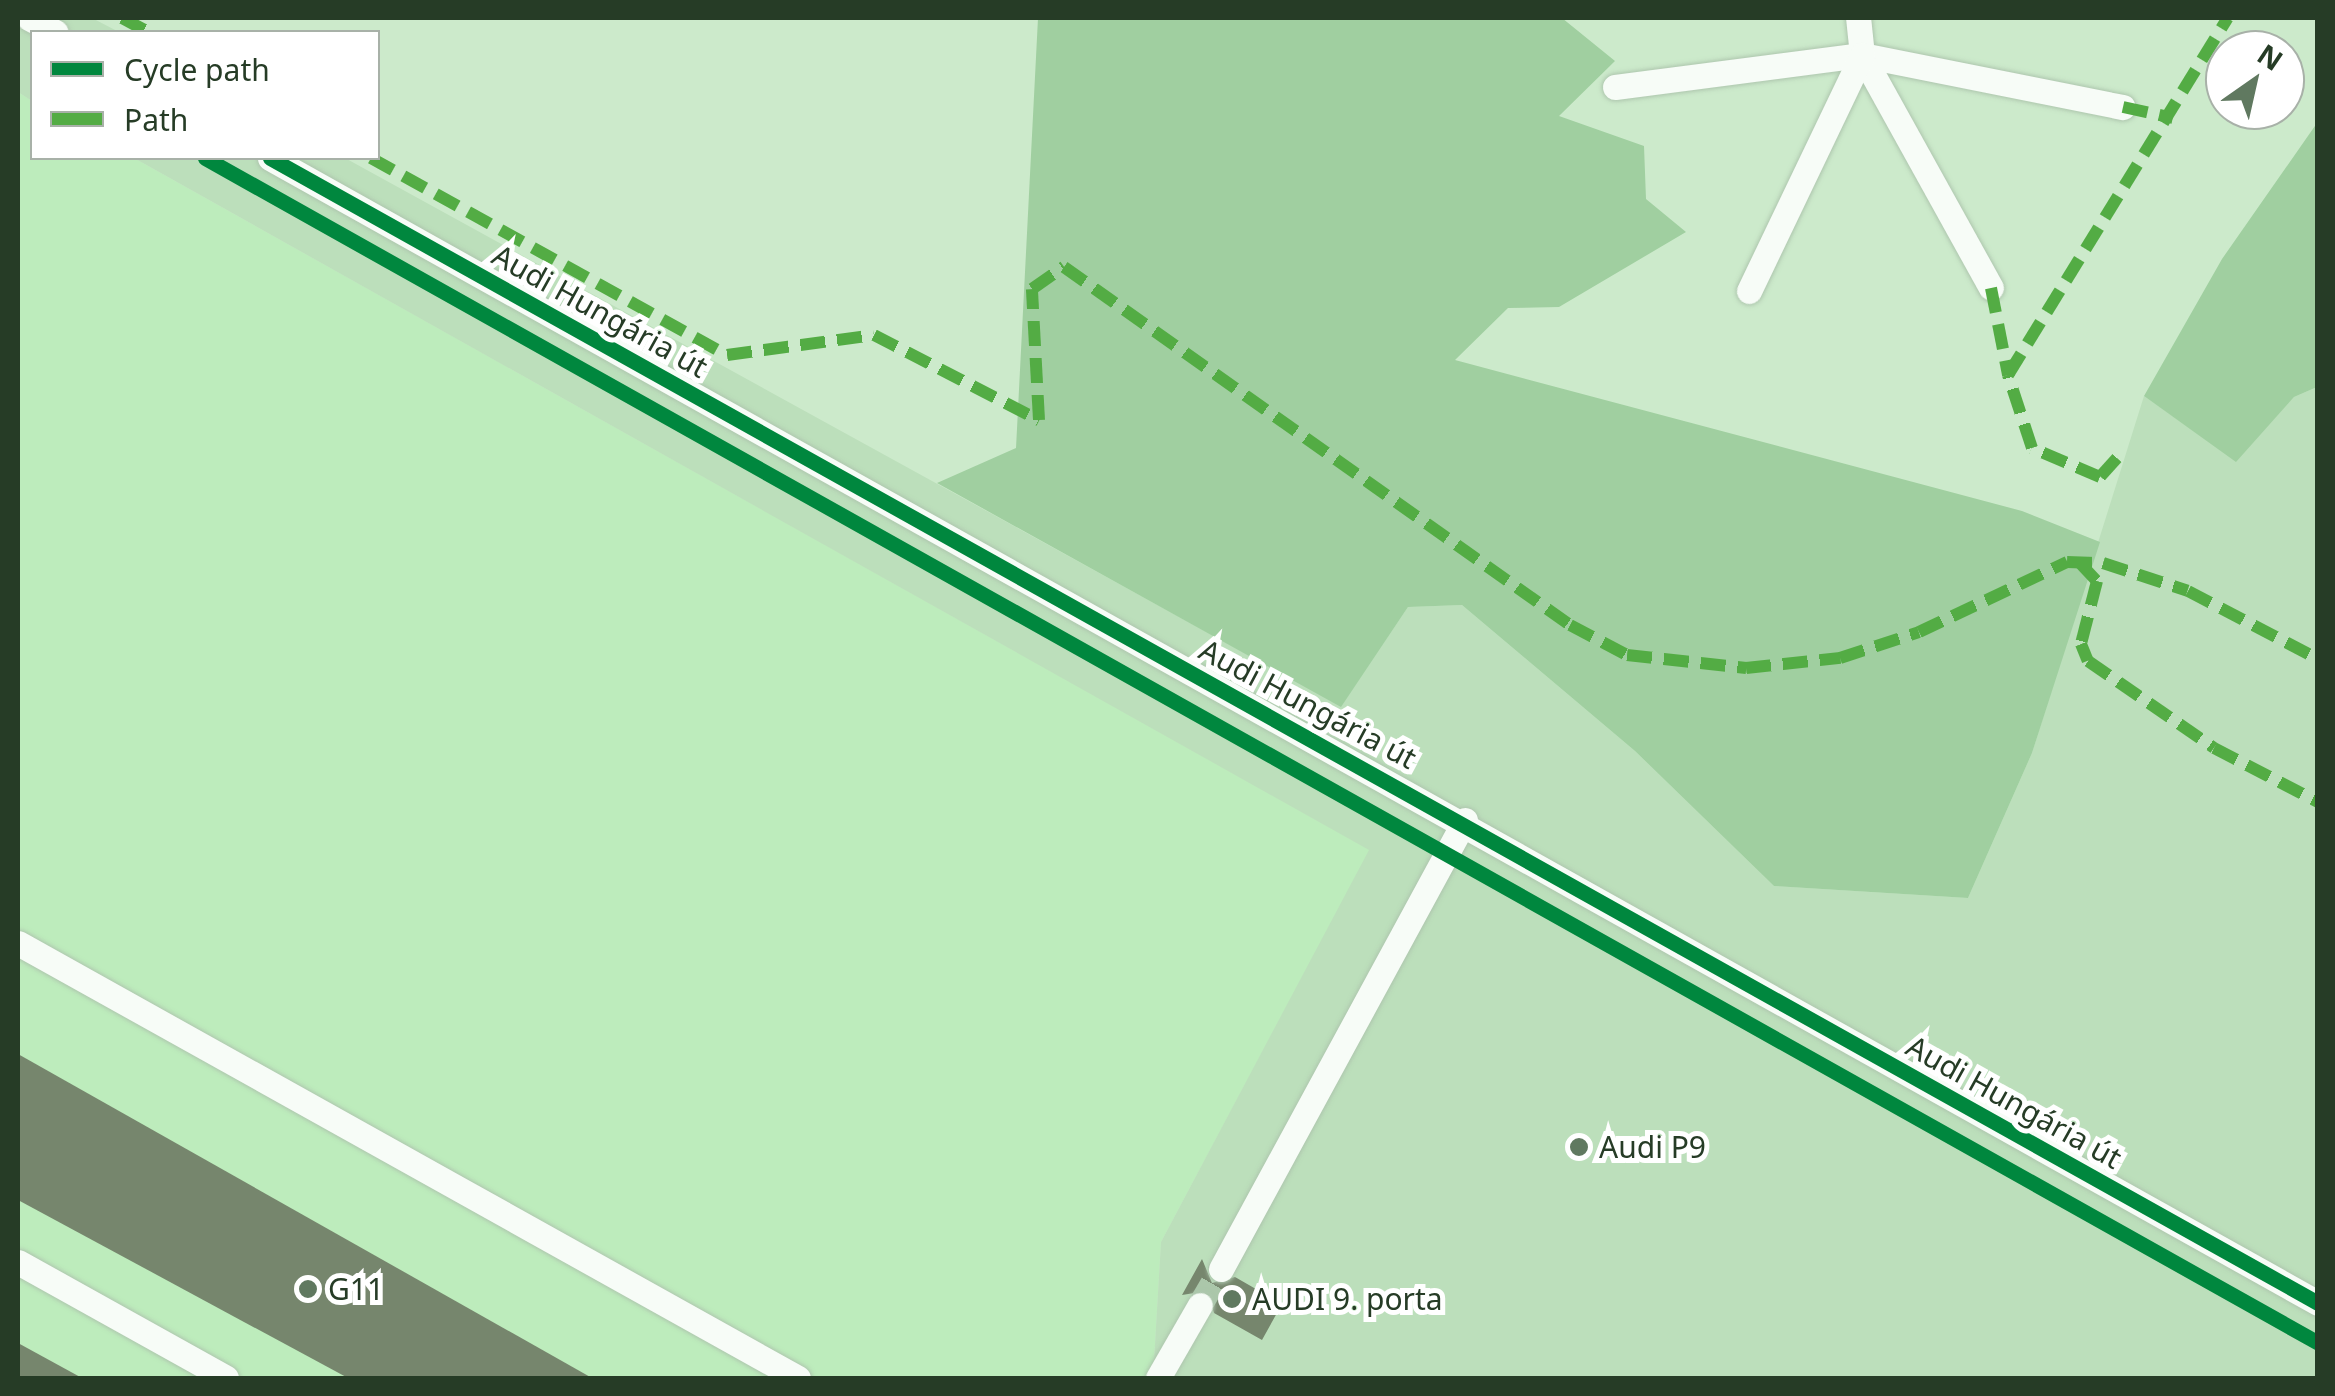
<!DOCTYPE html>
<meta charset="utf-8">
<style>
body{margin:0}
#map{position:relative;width:2335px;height:1396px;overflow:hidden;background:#cceacb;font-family:"Noto Sans",sans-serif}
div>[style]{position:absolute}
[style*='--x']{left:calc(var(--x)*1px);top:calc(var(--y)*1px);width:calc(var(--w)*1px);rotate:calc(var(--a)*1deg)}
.built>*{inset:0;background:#bdecbc}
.green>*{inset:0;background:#bcdfbb}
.forest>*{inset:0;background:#a0cfa0}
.building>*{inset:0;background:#76866d}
.minor-tunnel>*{height:25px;margin-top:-12.5px;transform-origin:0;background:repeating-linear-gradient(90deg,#abc7aa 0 25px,transparent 0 37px)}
.roads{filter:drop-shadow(0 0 2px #aec6ae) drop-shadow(0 0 2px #aec6ae)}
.minor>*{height:25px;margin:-12.5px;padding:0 12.5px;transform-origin:12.5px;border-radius:12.5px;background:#f7fcf7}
.quiet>*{height:12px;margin-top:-6px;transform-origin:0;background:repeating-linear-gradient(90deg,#53ac44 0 25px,transparent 0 37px)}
.cycleway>*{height:15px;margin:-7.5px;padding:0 7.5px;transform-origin:7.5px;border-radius:7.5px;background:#00873e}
.dots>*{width:28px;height:28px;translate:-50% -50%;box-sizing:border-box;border:5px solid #fff;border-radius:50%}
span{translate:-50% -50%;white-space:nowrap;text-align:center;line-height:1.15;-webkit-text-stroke:10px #fff;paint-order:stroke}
.street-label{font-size:30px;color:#263c26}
.poi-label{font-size:30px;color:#263c26}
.left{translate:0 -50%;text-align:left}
.frame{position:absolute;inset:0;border:20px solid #263c26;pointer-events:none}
.legend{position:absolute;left:30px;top:30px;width:350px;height:130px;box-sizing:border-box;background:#fff;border:2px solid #a8b1a8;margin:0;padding:12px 18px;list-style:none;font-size:30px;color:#263c26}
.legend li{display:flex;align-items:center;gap:20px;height:50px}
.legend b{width:50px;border:2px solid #a8b1a8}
.north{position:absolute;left:2205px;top:30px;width:100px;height:100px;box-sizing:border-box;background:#fff;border:2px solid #a8b1a8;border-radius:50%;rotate:34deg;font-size:28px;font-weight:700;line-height:40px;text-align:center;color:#263c26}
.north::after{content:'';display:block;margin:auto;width:35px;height:45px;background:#607960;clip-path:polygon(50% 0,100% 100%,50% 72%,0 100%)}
</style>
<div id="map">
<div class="built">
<i style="clip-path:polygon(18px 92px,32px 101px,32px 158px,134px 158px,1370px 850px,1161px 1242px,1153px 1378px,18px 1378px)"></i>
</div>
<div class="green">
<i style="clip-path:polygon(18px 18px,92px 18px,119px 32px,32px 32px,32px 101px,18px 92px)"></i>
<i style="clip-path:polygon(134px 158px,345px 158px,1341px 706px,1408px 607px,1462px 605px,1635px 751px,1774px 886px,1968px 898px,2032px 753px,2144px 396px,2236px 461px,2294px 397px,2317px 387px,2317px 1378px,1153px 1378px,1161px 1242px,1369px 850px)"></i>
</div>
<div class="forest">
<i style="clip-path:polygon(1038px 18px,1562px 18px,1615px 61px,1559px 116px,1644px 146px,1646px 199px,1686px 232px,1559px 307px,1508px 308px,1455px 360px,2022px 511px,2100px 542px,2032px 753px,1968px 898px,1774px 886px,1635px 751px,1462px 605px,1408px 607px,1341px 707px,937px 483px,1016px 448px)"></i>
<i style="clip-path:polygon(2317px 123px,2317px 387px,2294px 397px,2236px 462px,2144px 396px,2222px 259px)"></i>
</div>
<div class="building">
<i style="clip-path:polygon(18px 1054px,592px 1378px,348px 1378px,18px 1200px)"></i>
<i style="clip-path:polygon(1202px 1259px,1212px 1283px,1235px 1277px,1282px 1304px,1262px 1340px,1214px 1313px,1207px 1291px,1182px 1295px)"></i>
<i style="clip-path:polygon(18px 1343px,82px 1378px,18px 1378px)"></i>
</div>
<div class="minor-tunnel">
<i style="--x:1200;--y:1305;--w:42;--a:-59.7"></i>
</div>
<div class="roads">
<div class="minor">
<i style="--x:29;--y:18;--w:30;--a:28"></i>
<i style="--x:1862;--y:55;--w:266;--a:61"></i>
<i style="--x:1862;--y:55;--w:266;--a:11.3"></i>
<i style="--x:1615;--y:87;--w:249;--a:-7.4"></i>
<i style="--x:1862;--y:55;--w:37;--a:-96"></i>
<i style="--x:270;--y:158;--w:2346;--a:29.21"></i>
<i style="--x:1749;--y:291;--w:262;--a:-64.4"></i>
<i style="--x:18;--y:943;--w:893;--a:29.15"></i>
<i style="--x:18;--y:1262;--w:238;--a:29.1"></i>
<i style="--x:1221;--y:1269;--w:511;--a:-61.48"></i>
<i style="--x:1158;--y:1378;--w:84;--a:-60.1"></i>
</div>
</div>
<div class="quiet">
<i style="--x:122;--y:18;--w:30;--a:28"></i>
<i style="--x:2123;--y:107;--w:51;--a:12.4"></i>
<i style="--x:371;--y:158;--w:407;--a:29"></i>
<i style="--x:727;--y:355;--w:148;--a:-7.7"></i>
<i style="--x:874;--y:335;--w:186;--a:27.3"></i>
<i style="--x:1991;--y:288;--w:89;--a:78.9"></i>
<i style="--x:1039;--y:420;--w:131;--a:-93.1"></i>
<i style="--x:1032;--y:289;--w:39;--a:-35"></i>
<i style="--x:1064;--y:267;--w:620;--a:35.28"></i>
<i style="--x:1570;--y:625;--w:64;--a:27.8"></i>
<i style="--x:1627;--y:655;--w:120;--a:6.2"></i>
<i style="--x:1746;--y:668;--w:95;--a:-6.1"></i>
<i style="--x:1840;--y:658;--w:83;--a:-18.2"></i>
<i style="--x:1919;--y:632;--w:164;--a:-25.3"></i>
<i style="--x:2067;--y:562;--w:36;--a:2"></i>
<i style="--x:2103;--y:563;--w:89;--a:18.2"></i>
<i style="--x:2188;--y:591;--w:147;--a:27.6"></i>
<i style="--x:2117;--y:458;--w:25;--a:132"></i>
<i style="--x:2100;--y:477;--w:74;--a:-156.9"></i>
<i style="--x:2032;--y:448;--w:77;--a:-108.2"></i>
<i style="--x:2008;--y:375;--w:419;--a:-58.4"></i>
<i style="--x:2079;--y:562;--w:26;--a:47"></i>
<i style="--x:2097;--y:581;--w:65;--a:104.3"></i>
<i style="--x:2081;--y:644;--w:18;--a:68"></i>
<i style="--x:2088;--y:661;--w:153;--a:34.6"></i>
<i style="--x:2214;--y:748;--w:117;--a:27.4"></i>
</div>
<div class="cycleway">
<i style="--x:205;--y:158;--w:2423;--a:29.28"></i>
<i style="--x:270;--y:158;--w:2346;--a:29.21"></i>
</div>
<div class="dots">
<i style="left:1579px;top:1147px;background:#607960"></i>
<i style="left:308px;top:1289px;background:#607960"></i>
<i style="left:1232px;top:1299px;background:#607960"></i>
</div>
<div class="street-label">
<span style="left:600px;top:311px;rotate:29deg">Audi Hungária út</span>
<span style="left:1308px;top:704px;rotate:28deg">Audi Hungária út</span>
<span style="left:2014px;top:1102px;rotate:29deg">Audi Hungária út</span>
</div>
<div class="poi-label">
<span class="left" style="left:1599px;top:1147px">Audi P9</span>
<span class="left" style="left:328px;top:1289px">G11</span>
<span class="left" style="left:1252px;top:1299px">AUDI 9. porta</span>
</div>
<div class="frame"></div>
<ul class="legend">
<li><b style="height:12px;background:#00873e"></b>Cycle path</li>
<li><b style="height:12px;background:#53ac44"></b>Path</li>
</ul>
<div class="north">N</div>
</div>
